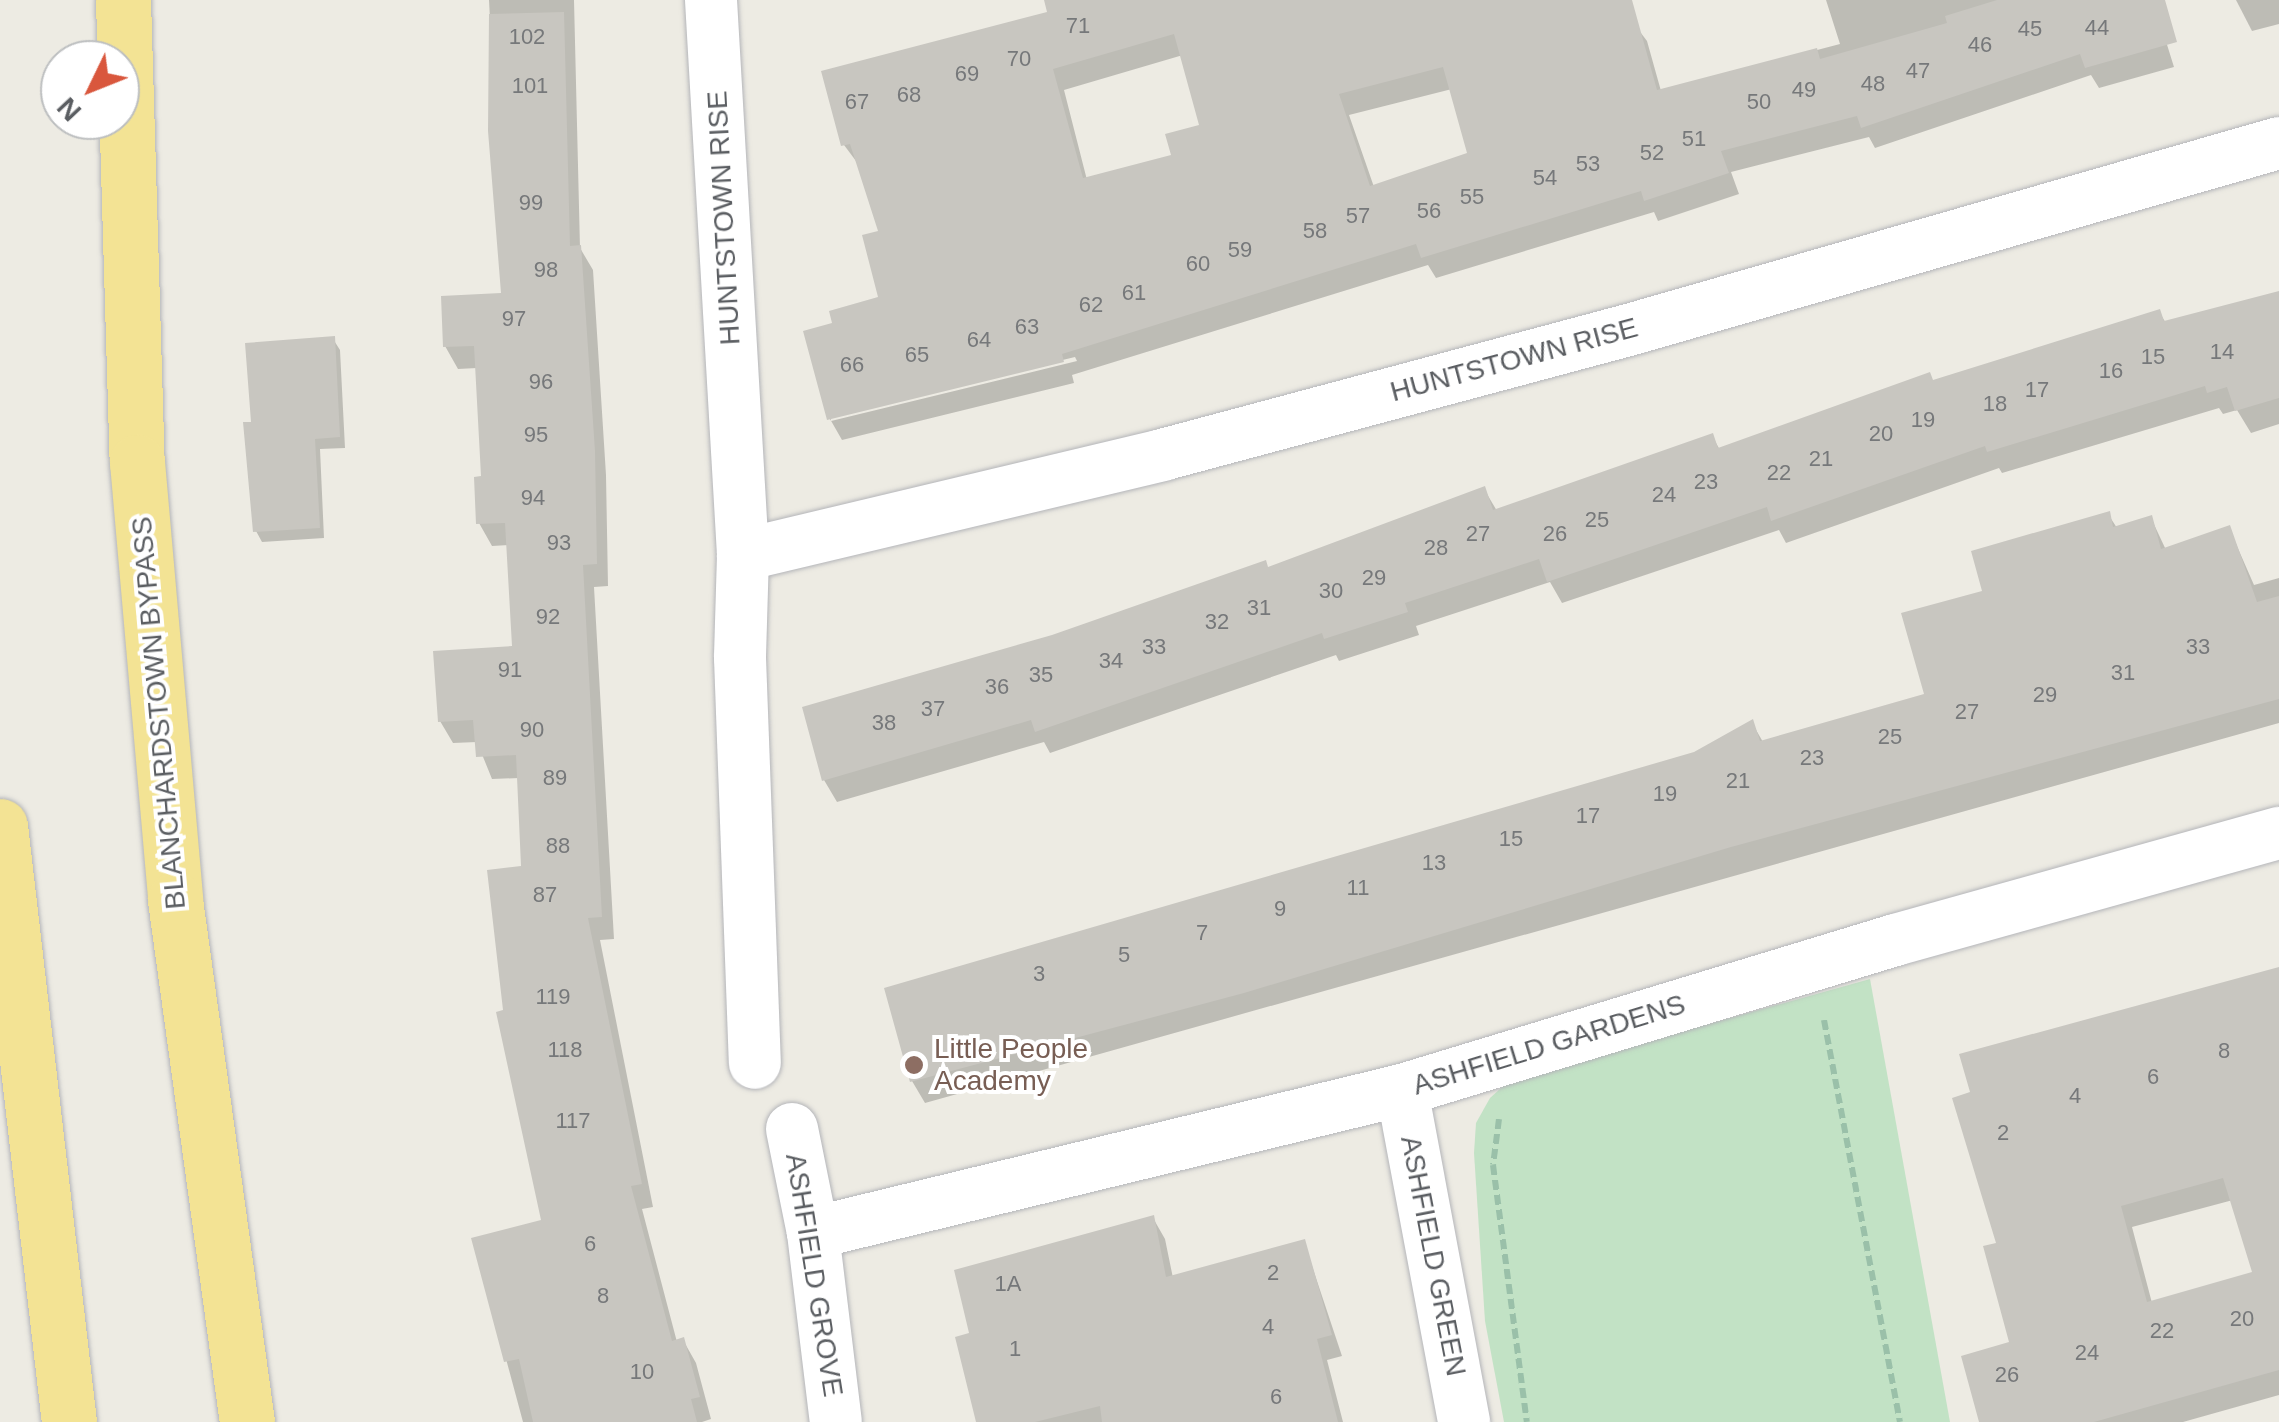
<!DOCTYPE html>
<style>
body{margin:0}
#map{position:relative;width:2279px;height:1422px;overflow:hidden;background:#edebe3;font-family:Helvetica,sans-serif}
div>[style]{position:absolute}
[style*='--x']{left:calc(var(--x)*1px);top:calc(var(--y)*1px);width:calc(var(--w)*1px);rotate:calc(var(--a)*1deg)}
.green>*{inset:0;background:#c2e2c5}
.shadow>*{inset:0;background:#0003}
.building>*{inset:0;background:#c8c6c0}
.path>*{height:6px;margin-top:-3px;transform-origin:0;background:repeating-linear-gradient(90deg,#9ac0a9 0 10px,transparent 0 15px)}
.roads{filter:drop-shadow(0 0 2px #b4b5b9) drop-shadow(0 0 2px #b4b5b9)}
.street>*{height:52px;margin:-26px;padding:0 26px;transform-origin:26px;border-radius:26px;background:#fff}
.highway>*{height:55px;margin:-27.5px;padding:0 27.5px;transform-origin:27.5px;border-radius:27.5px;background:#f3e394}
.dots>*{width:28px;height:28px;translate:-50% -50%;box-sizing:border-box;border:5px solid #fff;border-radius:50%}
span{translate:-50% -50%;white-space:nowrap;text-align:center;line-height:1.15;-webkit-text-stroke:8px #fff;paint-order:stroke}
.number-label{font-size:22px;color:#76787a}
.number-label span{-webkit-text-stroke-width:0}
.street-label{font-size:28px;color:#5b5e62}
.education-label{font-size:28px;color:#785e54}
.left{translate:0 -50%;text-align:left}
.north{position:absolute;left:40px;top:40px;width:100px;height:100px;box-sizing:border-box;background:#fff;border:2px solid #bdbfc0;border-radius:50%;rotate:227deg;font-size:28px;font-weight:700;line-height:40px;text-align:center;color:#5b5e62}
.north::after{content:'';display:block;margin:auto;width:35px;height:45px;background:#d9573d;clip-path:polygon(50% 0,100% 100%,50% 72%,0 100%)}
</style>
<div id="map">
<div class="green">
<i style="clip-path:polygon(1870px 979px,1950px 1422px,1504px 1422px,1485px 1321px,1474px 1153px,1476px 1123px,1490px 1098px,1511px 1079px)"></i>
</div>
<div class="shadow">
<i style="clip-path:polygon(489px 0,574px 0,580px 248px,593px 270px,606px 475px,608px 586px,594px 587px,614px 939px,600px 940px,653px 1207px,642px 1209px,677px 1342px,683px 1340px,696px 1363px,711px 1419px,702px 1422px,523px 1422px,474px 1240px,544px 1222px,505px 1012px,523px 868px,519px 778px,492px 779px,477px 742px,453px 743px,440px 721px,515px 648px,509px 545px,492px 546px,479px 523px,483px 479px,477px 368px,458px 369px,445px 346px,504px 296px)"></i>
<i style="clip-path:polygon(evenodd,1046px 0,1616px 0,1647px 41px,1661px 91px,1840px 44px,1826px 0,2153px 0,2174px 67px,2099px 88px,2091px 75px,1875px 148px,1869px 137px,1731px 172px,1739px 194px,1658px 221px,1654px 212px,1436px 278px,1428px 265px,1072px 375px,1074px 383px,842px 440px,830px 419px,835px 324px,881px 299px,881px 233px,859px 165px,844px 145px,1050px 14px,1046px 0,1183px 55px,1202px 127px,1174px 157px,1087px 180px,1064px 90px,1183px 55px,1046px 0,1452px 89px,1470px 155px,1374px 187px,1349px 115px,1452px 89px,1046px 0,1075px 357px,1077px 361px,831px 421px,831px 416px,1075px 357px)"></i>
<i style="clip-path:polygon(2236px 0,2279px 0,2279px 24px,2252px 31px)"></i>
<i style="clip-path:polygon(2279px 294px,2279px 424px,2251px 433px,2237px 410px,2223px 414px,2219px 408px,2002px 473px,1999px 468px,1786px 543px,1779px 530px,1562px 603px,1550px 582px,1416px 626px,1419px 635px,1339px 661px,1336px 655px,1050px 753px,1044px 742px,837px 802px,824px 780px,1053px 638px,1269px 570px,1484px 489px,1497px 511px,1712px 436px,1720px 450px,2159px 312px,2166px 323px)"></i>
<i style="clip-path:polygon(333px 339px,340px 350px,345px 448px,320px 449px,324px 538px,262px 542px,256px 531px,253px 424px)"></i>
<i style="clip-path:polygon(2108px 514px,2117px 528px,2151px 518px,2166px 550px,2229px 528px,2254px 585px,2279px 578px,2279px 723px,925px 1103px,912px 1081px,1695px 755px,1752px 723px,1763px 742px,1927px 696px,1985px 592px)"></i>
<i style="clip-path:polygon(evenodd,2279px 970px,2279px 1395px,2183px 1422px,1982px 1422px,2012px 1344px,1999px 1245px,2279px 970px,2233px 1200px,2255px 1274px,2152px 1303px,2132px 1227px,2233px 1200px)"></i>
<i style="clip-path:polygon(1153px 1218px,1165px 1239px,1173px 1278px,1304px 1242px,1342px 1356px,1327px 1360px,1343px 1422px,979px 1422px,972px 1335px)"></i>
</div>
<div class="building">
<i style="clip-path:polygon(evenodd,1044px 0,1632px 0,1657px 90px,1817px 48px,1820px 59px,1947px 23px,1945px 16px,1997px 0,2165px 0,2177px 42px,2085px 68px,2080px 54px,1861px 128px,1857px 116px,1721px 151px,1729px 173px,1644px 201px,1641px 191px,1421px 258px,1416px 244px,1062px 354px,1064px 362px,827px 420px,803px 331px,832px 323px,829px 311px,878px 297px,862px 235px,878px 231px,850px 144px,841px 146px,821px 71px,1047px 12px,1044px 0,1174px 34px,1199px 125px,1165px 134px,1171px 155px,1083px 178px,1053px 69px,1174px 34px,1044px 0,1443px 67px,1467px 153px,1370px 186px,1339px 94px,1443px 67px)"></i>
<i style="clip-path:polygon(564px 12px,570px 246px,581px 245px,595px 451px,597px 564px,583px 565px,602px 917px,588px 918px,642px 1184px,631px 1186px,672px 1341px,684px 1337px,700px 1397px,691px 1399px,697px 1422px,533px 1422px,519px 1359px,504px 1362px,471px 1238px,541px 1220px,496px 1012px,503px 1010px,487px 870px,521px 866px,516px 755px,476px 757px,473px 720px,438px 722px,433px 651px,512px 646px,505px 523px,476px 524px,474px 477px,481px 476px,474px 346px,443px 347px,441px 296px,501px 293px,488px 131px,489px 14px)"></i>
<i style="clip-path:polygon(2279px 291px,2279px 398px,2235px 411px,2227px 387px,2207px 393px,2205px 386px,1987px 452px,1985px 446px,1771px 521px,1767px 507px,1547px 582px,1539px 559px,1405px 603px,1408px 612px,1324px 639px,1322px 633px,1035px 732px,1031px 720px,822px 781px,802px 707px,1052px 635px,1266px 560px,1268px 567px,1485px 486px,1493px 510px,1713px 433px,1718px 448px,1930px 372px,1933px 380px,2160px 309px,2164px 321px)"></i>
<i style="clip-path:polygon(335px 336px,340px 437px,315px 439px,320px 528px,253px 532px,243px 422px,251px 422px,245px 343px)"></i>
<i style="clip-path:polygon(2110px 511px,2113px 527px,2152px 515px,2161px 549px,2230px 525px,2257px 602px,2279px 596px,2279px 699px,1731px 847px,1244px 993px,910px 1082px,884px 988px,1694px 752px,1753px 719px,1760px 741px,1924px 694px,1901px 613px,1982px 591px,1971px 551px)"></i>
<i style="clip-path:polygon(evenodd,2279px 967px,2279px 1370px,2094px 1422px,1979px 1422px,1961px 1356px,2009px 1342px,1983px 1246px,1996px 1243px,1952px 1098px,1970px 1092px,1959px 1054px,2279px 967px,2223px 1178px,2252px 1272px,2147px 1302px,2121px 1206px,2223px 1178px)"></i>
<i style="clip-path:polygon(1154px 1215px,1166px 1277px,1305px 1239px,1332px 1335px,1317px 1339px,1338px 1422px,1102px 1422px,1100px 1406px,1035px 1422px,976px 1422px,955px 1337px,969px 1333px,954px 1270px)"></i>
</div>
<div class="path">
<i style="--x:1824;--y:1020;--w:409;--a:79.3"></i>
<i style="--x:1499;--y:1119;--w:46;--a:97.4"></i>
<i style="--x:1493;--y:1165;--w:259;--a:82.5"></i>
</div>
<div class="roads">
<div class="street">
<i style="--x:711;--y:0;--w:556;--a:86.7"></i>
<i style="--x:743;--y:555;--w:103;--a:91.7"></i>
<i style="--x:740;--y:658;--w:405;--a:87.9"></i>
<i style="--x:743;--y:555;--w:431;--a:-13.4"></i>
<i style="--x:1162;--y:455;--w:487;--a:-15"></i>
<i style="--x:1632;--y:329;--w:673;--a:-16.04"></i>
<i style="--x:1402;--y:1090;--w:338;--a:79.4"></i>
<i style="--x:792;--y:1129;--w:106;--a:78.6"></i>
<i style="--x:813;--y:1233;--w:190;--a:83.1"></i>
<i style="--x:813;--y:1233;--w:606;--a:-13.65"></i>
<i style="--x:1402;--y:1090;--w:515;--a:-16.92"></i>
<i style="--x:1895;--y:940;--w:399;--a:-15.6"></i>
</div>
<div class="highway">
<i style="--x:123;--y:0;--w:462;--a:88.3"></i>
<i style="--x:137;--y:462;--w:440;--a:85"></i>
<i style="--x:175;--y:900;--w:527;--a:82.15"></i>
<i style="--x:0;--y:826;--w:600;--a:83.4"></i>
</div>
</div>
<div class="dots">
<i style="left:914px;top:1065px;background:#8d6e63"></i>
</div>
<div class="number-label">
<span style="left:1078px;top:26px">71</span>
<span style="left:2097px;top:28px">44</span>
<span style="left:2030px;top:29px">45</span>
<span style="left:527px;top:37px">102</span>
<span style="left:1980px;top:45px">46</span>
<span style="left:1019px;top:59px">70</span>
<span style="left:1918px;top:71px">47</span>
<span style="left:967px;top:74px">69</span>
<span style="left:1873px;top:84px">48</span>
<span style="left:530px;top:86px">101</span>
<span style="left:1804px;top:90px">49</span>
<span style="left:909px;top:95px">68</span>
<span style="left:857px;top:102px">67</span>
<span style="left:1759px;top:102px">50</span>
<span style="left:1694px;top:139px">51</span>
<span style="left:1652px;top:153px">52</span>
<span style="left:1588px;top:164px">53</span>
<span style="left:1545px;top:178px">54</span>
<span style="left:1472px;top:197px">55</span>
<span style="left:531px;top:203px">99</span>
<span style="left:1429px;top:211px">56</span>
<span style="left:1358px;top:216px">57</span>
<span style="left:1315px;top:231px">58</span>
<span style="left:1240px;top:250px">59</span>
<span style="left:1198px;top:264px">60</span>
<span style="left:546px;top:270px">98</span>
<span style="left:1134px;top:293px">61</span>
<span style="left:1091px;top:305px">62</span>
<span style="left:514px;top:319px">97</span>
<span style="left:1027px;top:327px">63</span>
<span style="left:979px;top:340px">64</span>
<span style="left:2222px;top:352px">14</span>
<span style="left:917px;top:355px">65</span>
<span style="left:2153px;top:357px">15</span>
<span style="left:852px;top:365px">66</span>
<span style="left:2111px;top:371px">16</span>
<span style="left:541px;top:382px">96</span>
<span style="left:2037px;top:390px">17</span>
<span style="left:1995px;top:404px">18</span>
<span style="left:1923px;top:420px">19</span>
<span style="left:1881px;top:434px">20</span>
<span style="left:536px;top:435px">95</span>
<span style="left:1821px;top:459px">21</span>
<span style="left:1779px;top:473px">22</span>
<span style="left:1706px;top:482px">23</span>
<span style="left:1664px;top:495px">24</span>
<span style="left:533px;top:498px">94</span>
<span style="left:1597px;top:520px">25</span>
<span style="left:1478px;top:534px">27</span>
<span style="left:1555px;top:534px">26</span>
<span style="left:559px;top:543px">93</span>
<span style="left:1436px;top:548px">28</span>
<span style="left:1374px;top:578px">29</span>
<span style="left:1331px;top:591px">30</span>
<span style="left:1259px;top:608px">31</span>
<span style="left:548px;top:617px">92</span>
<span style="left:1217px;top:622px">32</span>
<span style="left:1154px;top:647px">33</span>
<span style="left:2198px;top:647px">33</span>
<span style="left:1111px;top:661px">34</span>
<span style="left:510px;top:670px">91</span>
<span style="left:2123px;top:673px">31</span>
<span style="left:1041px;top:675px">35</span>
<span style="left:997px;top:687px">36</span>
<span style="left:2045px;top:695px">29</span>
<span style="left:933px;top:709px">37</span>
<span style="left:1967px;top:712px">27</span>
<span style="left:884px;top:723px">38</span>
<span style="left:532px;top:730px">90</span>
<span style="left:1890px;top:737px">25</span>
<span style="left:1812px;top:758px">23</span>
<span style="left:555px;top:778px">89</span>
<span style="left:1738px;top:781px">21</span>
<span style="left:1665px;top:794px">19</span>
<span style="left:1588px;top:816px">17</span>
<span style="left:1511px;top:839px">15</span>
<span style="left:558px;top:846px">88</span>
<span style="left:1434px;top:863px">13</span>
<span style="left:1358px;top:888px">11</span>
<span style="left:545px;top:895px">87</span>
<span style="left:1280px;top:909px">9</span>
<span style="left:1202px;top:933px">7</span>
<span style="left:1124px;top:955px">5</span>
<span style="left:1039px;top:974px">3</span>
<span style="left:553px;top:997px">119</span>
<span style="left:565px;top:1050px">118</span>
<span style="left:2224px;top:1051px">8</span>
<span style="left:2153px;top:1077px">6</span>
<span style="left:2075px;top:1096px">4</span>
<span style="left:573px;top:1121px">117</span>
<span style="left:2003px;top:1133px">2</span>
<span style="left:590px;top:1244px">6</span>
<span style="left:1273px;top:1273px">2</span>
<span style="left:1008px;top:1284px">1A</span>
<span style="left:603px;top:1296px">8</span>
<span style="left:2242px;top:1319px">20</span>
<span style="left:1268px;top:1327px">4</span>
<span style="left:2162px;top:1331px">22</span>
<span style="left:1015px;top:1349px">1</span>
<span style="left:2087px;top:1353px">24</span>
<span style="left:642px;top:1372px">10</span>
<span style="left:2007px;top:1375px">26</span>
<span style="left:1276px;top:1397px">6</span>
</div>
<div class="street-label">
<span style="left:724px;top:218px;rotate:-93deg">HUNTSTOWN RISE</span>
<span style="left:1514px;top:360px;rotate:-15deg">HUNTSTOWN RISE</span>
<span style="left:159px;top:713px;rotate:-95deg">BLANCHARDSTOWN BYPASS</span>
<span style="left:1549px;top:1045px;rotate:-17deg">ASHFIELD GARDENS</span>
<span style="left:1433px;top:1256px;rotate:79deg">ASHFIELD GREEN</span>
<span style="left:814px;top:1275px;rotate:81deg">ASHFIELD GROVE</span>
</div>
<div class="education-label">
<span class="left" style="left:934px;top:1065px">Little People<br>Academy</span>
</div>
<div class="north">N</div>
</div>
